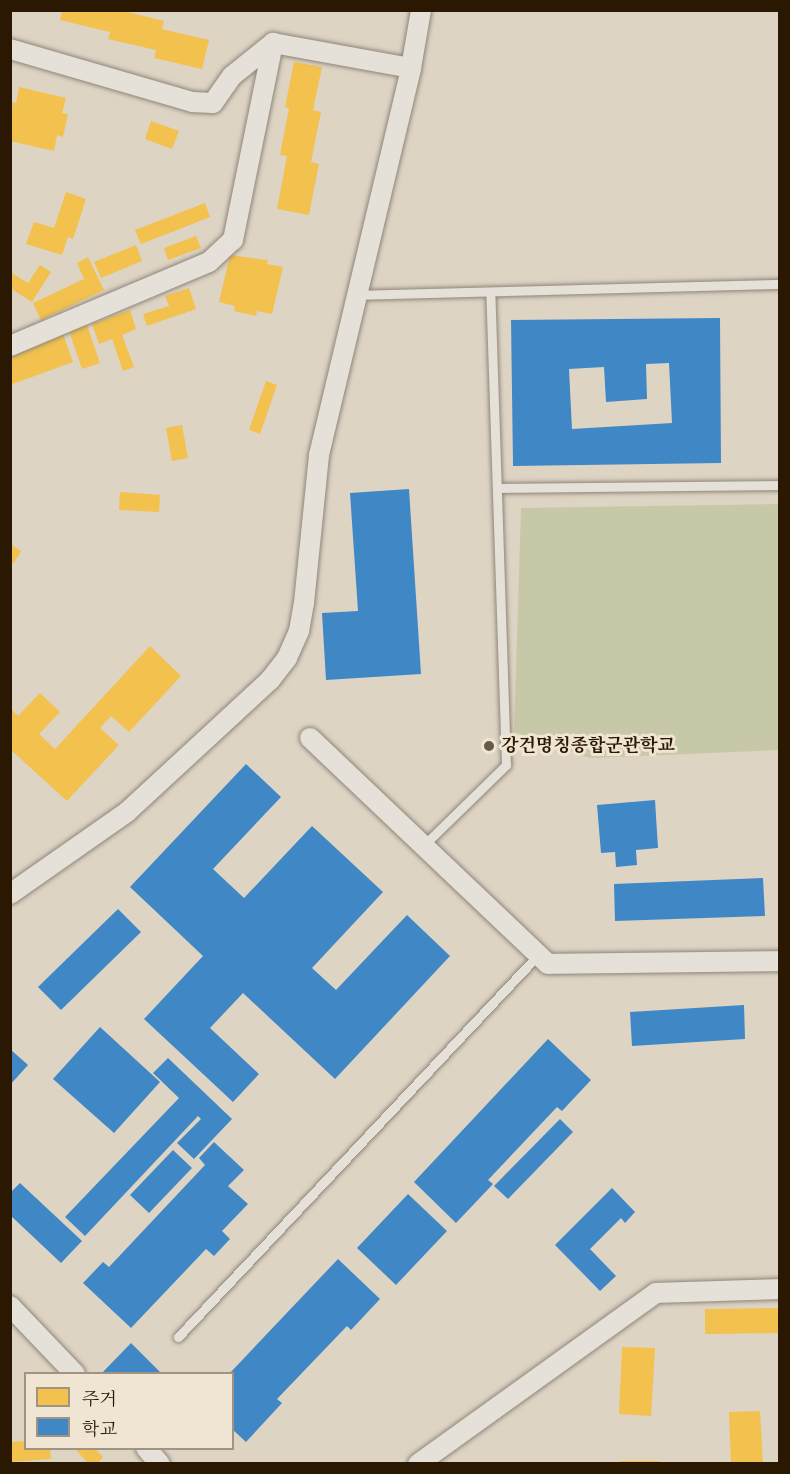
<!DOCTYPE html>
<meta charset="utf-8">
<style>
body{margin:0}
#map{position:relative;width:790px;height:1474px;overflow:hidden;background:#ded4c4;font-family:"Libre Bodoni","Noto Serif KR",serif}
div>[style]{position:absolute}
[style*='--x']{left:calc(var(--x)*1px);top:calc(var(--y)*1px);width:calc(var(--w)*1px);rotate:calc(var(--a)*1deg)}
.green>*{inset:0;background:#c6c8a8}
.homes>*{inset:0;background:#f2c14e}
.schools>*{inset:0;background:#3f88c5}
.roads{filter:drop-shadow(0 0 2px #8e867a) drop-shadow(0 0 2px #8e867a)}
.lane>*{height:9px;margin:-4.5px;padding:0 4.5px;transform-origin:4.5px;border-radius:4.5px;background:#e5e0d8}
.street>*{height:20px;margin:-10px;padding:0 10px;transform-origin:10px;border-radius:10px;background:#e5e0d8}
.dots>*{width:16px;height:16px;translate:-50% -50%;box-sizing:border-box;border:3px solid #f0e5d2;border-radius:50%}
span{translate:-50% -50%;white-space:nowrap;text-align:center;line-height:1.15;-webkit-text-stroke:6px #f0e5d2;paint-order:stroke}
.poi-label{font-size:18px;color:#2a1802;font-weight:700}
.left{translate:0 -50%;text-align:left}
.frame{position:absolute;inset:0;border:12px solid #2a1802;pointer-events:none}
.legend{position:absolute;left:24px;top:1372px;width:210px;height:78px;box-sizing:border-box;background:#f0e5d2;border:2px solid #a1937f;margin:0;padding:8px 10px;list-style:none;font-size:18px;color:#2a1802}
.legend li{display:flex;align-items:center;gap:12px;height:30px}
.legend b{width:30px;border:2px solid #a1937f}
</style>
<div id="map">
<div class="green">
<i style="clip-path:polygon(779px 504px,779px 750px,590px 758px,514px 732px,521px 508px)"></i>
</div>
<div class="homes">
<i style="clip-path:polygon(62px 10px,120px 10px,164px 21px,162px 29px,209px 40px,202px 69px,154px 58px,156px 50px,108px 39px,110px 32px,60px 20px)"></i>
<i style="clip-path:polygon(294px 62px,322px 67px,313px 110px,321px 112px,311px 162px,319px 164px,309px 215px,277px 209px,287px 156px,280px 155px,289px 108px,285px 107px)"></i>
<i style="clip-path:polygon(19px 87px,66px 98px,62px 113px,68px 114px,63px 137px,57px 135px,54px 151px,10px 141px,10px 109px,12px 102px,16px 103px)"></i>
<i style="clip-path:polygon(151px 121px,179px 131px,172px 149px,145px 139px)"></i>
<i style="clip-path:polygon(66px 192px,86px 199px,73px 239px,68px 237px,62px 255px,26px 244px,34px 222px,54px 228px)"></i>
<i style="clip-path:polygon(205px 203px,210px 217px,141px 244px,135px 230px)"></i>
<i style="clip-path:polygon(196px 236px,201px 248px,168px 260px,164px 248px)"></i>
<i style="clip-path:polygon(136px 245px,142px 261px,101px 278px,94px 262px)"></i>
<i style="clip-path:polygon(230px 255px,268px 260px,267px 264px,283px 267px,272px 314px,257px 311px,256px 316px,234px 311px,235px 306px,219px 302px)"></i>
<i style="clip-path:polygon(88px 257px,104px 290px,41px 320px,33px 303px,84px 279px,77px 263px)"></i>
<i style="clip-path:polygon(40px 265px,51px 272px,32px 302px,10px 288px,10px 272px,28px 283px)"></i>
<i style="clip-path:polygon(189px 288px,196px 309px,147px 326px,143px 314px,169px 306px,165px 296px)"></i>
<i style="clip-path:polygon(130px 310px,136px 329px,122px 335px,134px 367px,123px 371px,112px 339px,99px 344px,92px 324px)"></i>
<i style="clip-path:polygon(87px 325px,100px 363px,82px 369px,69px 331px)"></i>
<i style="clip-path:polygon(63px 334px,73px 362px,10px 385px,10px 353px)"></i>
<i style="clip-path:polygon(266px 381px,277px 385px,260px 434px,249px 430px)"></i>
<i style="clip-path:polygon(182px 425px,188px 458px,172px 461px,166px 428px)"></i>
<i style="clip-path:polygon(120px 492px,160px 495px,159px 512px,119px 510px)"></i>
<i style="clip-path:polygon(10px 544px,21px 551px,14px 563px,10px 561px)"></i>
<i style="clip-path:polygon(150px 646px,181px 676px,129px 732px,111px 716px,100px 728px,119px 745px,67px 801px,10px 749px,10px 708px,18px 716px,40px 693px,60px 712px,39px 734px,55px 749px)"></i>
<i style="clip-path:polygon(780px 1308px,780px 1333px,705px 1334px,705px 1309px)"></i>
<i style="clip-path:polygon(622px 1347px,655px 1348px,651px 1416px,619px 1414px)"></i>
<i style="clip-path:polygon(760px 1411px,763px 1464px,731px 1464px,729px 1412px)"></i>
<i style="clip-path:polygon(26px 1441px,26px 1448px,50px 1448px,51px 1459px,10px 1462px,10px 1442px)"></i>
<i style="clip-path:polygon(74px 1448px,94px 1448px,103px 1457px,97px 1464px,89px 1464px)"></i>
<i style="clip-path:polygon(620px 1461px,659px 1461px,659px 1464px,620px 1464px)"></i>
</div>
<div class="schools">
<i style="clip-path:polygon(evenodd,720px 318px,721px 463px,513px 466px,511px 320px,720px 318px,669px 363px,672px 423px,572px 429px,569px 369px,604px 367px,606px 402px,647px 399px,646px 364px,669px 363px)"></i>
<i style="clip-path:polygon(409px 489px,421px 674px,326px 680px,322px 613px,358px 611px,350px 493px)"></i>
<i style="clip-path:polygon(246px 764px,281px 797px,213px 869px,244px 898px,312px 826px,383px 892px,312px 968px,336px 990px,407px 915px,450px 956px,335px 1079px,243px 993px,210px 1028px,259px 1074px,233px 1102px,144px 1019px,203px 956px,130px 887px)"></i>
<i style="clip-path:polygon(655px 800px,658px 848px,636px 850px,637px 865px,616px 867px,615px 852px,601px 853px,597px 805px)"></i>
<i style="clip-path:polygon(763px 878px,765px 916px,615px 921px,614px 884px)"></i>
<i style="clip-path:polygon(118px 909px,141px 932px,61px 1010px,38px 987px)"></i>
<i style="clip-path:polygon(744px 1005px,745px 1039px,632px 1046px,630px 1012px)"></i>
<i style="clip-path:polygon(100px 1027px,160px 1082px,114px 1133px,53px 1079px)"></i>
<i style="clip-path:polygon(548px 1039px,591px 1080px,562px 1111px,557px 1107px,488px 1180px,493px 1184px,456px 1223px,414px 1182px)"></i>
<i style="clip-path:polygon(10px 1049px,28px 1065px,10px 1085px)"></i>
<i style="clip-path:polygon(168px 1058px,232px 1119px,194px 1159px,177px 1143px,201px 1119px,198px 1116px,85px 1236px,65px 1217px,179px 1098px,153px 1073px)"></i>
<i style="clip-path:polygon(560px 1119px,573px 1132px,508px 1199px,494px 1186px)"></i>
<i style="clip-path:polygon(214px 1142px,244px 1170px,228px 1186px,248px 1204px,222px 1231px,230px 1239px,214px 1256px,206px 1249px,131px 1328px,83px 1283px,103px 1262px,109px 1267px,205px 1165px,199px 1158px)"></i>
<i style="clip-path:polygon(173px 1150px,192px 1168px,149px 1213px,130px 1195px)"></i>
<i style="clip-path:polygon(20px 1183px,82px 1241px,61px 1263px,10px 1215px,10px 1193px)"></i>
<i style="clip-path:polygon(612px 1188px,635px 1212px,625px 1223px,621px 1218px,590px 1249px,616px 1276px,600px 1291px,555px 1245px)"></i>
<i style="clip-path:polygon(408px 1194px,447px 1231px,396px 1285px,357px 1248px)"></i>
<i style="clip-path:polygon(338px 1259px,380px 1299px,351px 1330px,347px 1326px,277px 1399px,282px 1403px,246px 1442px,232px 1429px,232px 1374px,229px 1374px)"></i>
<i style="clip-path:polygon(131px 1343px,162px 1374px,101px 1374px)"></i>
</div>
<div class="roads">
<div class="lane">
<i style="--x:357;--y:295;--w:423;--a:-1.5"></i>
<i style="--x:497;--y:488;--w:283;--a:-0.6"></i>
<i style="--x:423;--y:846;--w:116;--a:-44.3"></i>
<i style="--x:506;--y:765;--w:473;--a:-91.9"></i>
<i style="--x:178;--y:1337;--w:525;--a:-46.7"></i>
</div>
<div class="street">
<i style="--x:10;--y:49;--w:190;--a:16.2"></i>
<i style="--x:192;--y:102;--w:21;--a:3"></i>
<i style="--x:213;--y:103;--w:33;--a:-55"></i>
<i style="--x:232;--y:76;--w:53;--a:-38.8"></i>
<i style="--x:10;--y:346;--w:216;--a:-22.9"></i>
<i style="--x:209;--y:262;--w:33;--a:-43"></i>
<i style="--x:233;--y:240;--w:201;--a:-78.5"></i>
<i style="--x:273;--y:43;--w:140;--a:10.3"></i>
<i style="--x:411;--y:68;--w:59;--a:-80.2"></i>
<i style="--x:310;--y:738;--w:328;--a:43.5"></i>
<i style="--x:548;--y:964;--w:232;--a:-0.7"></i>
<i style="--x:10;--y:894;--w:143;--a:-35"></i>
<i style="--x:127;--y:812;--w:195;--a:-42.7"></i>
<i style="--x:270;--y:680;--w:28;--a:-52"></i>
<i style="--x:287;--y:658;--w:30;--a:-66"></i>
<i style="--x:299;--y:631;--w:28;--a:-80"></i>
<i style="--x:304;--y:603;--w:149;--a:-84.2"></i>
<i style="--x:319;--y:455;--w:398;--a:-76.6"></i>
<i style="--x:10;--y:1306;--w:94;--a:46.3"></i>
<i style="--x:146;--y:1448;--w:21;--a:49"></i>
<i style="--x:418;--y:1464;--w:293;--a:-35.7"></i>
<i style="--x:656;--y:1293;--w:124;--a:-1.8"></i>
</div>
</div>
<div class="dots">
<i style="left:489px;top:746px;background:#695a46"></i>
</div>
<div class="poi-label">
<span class="left" style="left:501px;top:746px">강건명칭종합군관학교</span>
</div>
<div class="frame"></div>
<ul class="legend">
<li><b style="height:16px;background:#f2c14e"></b>주거</li>
<li><b style="height:16px;background:#3f88c5"></b>학교</li>
</ul>
</div>
